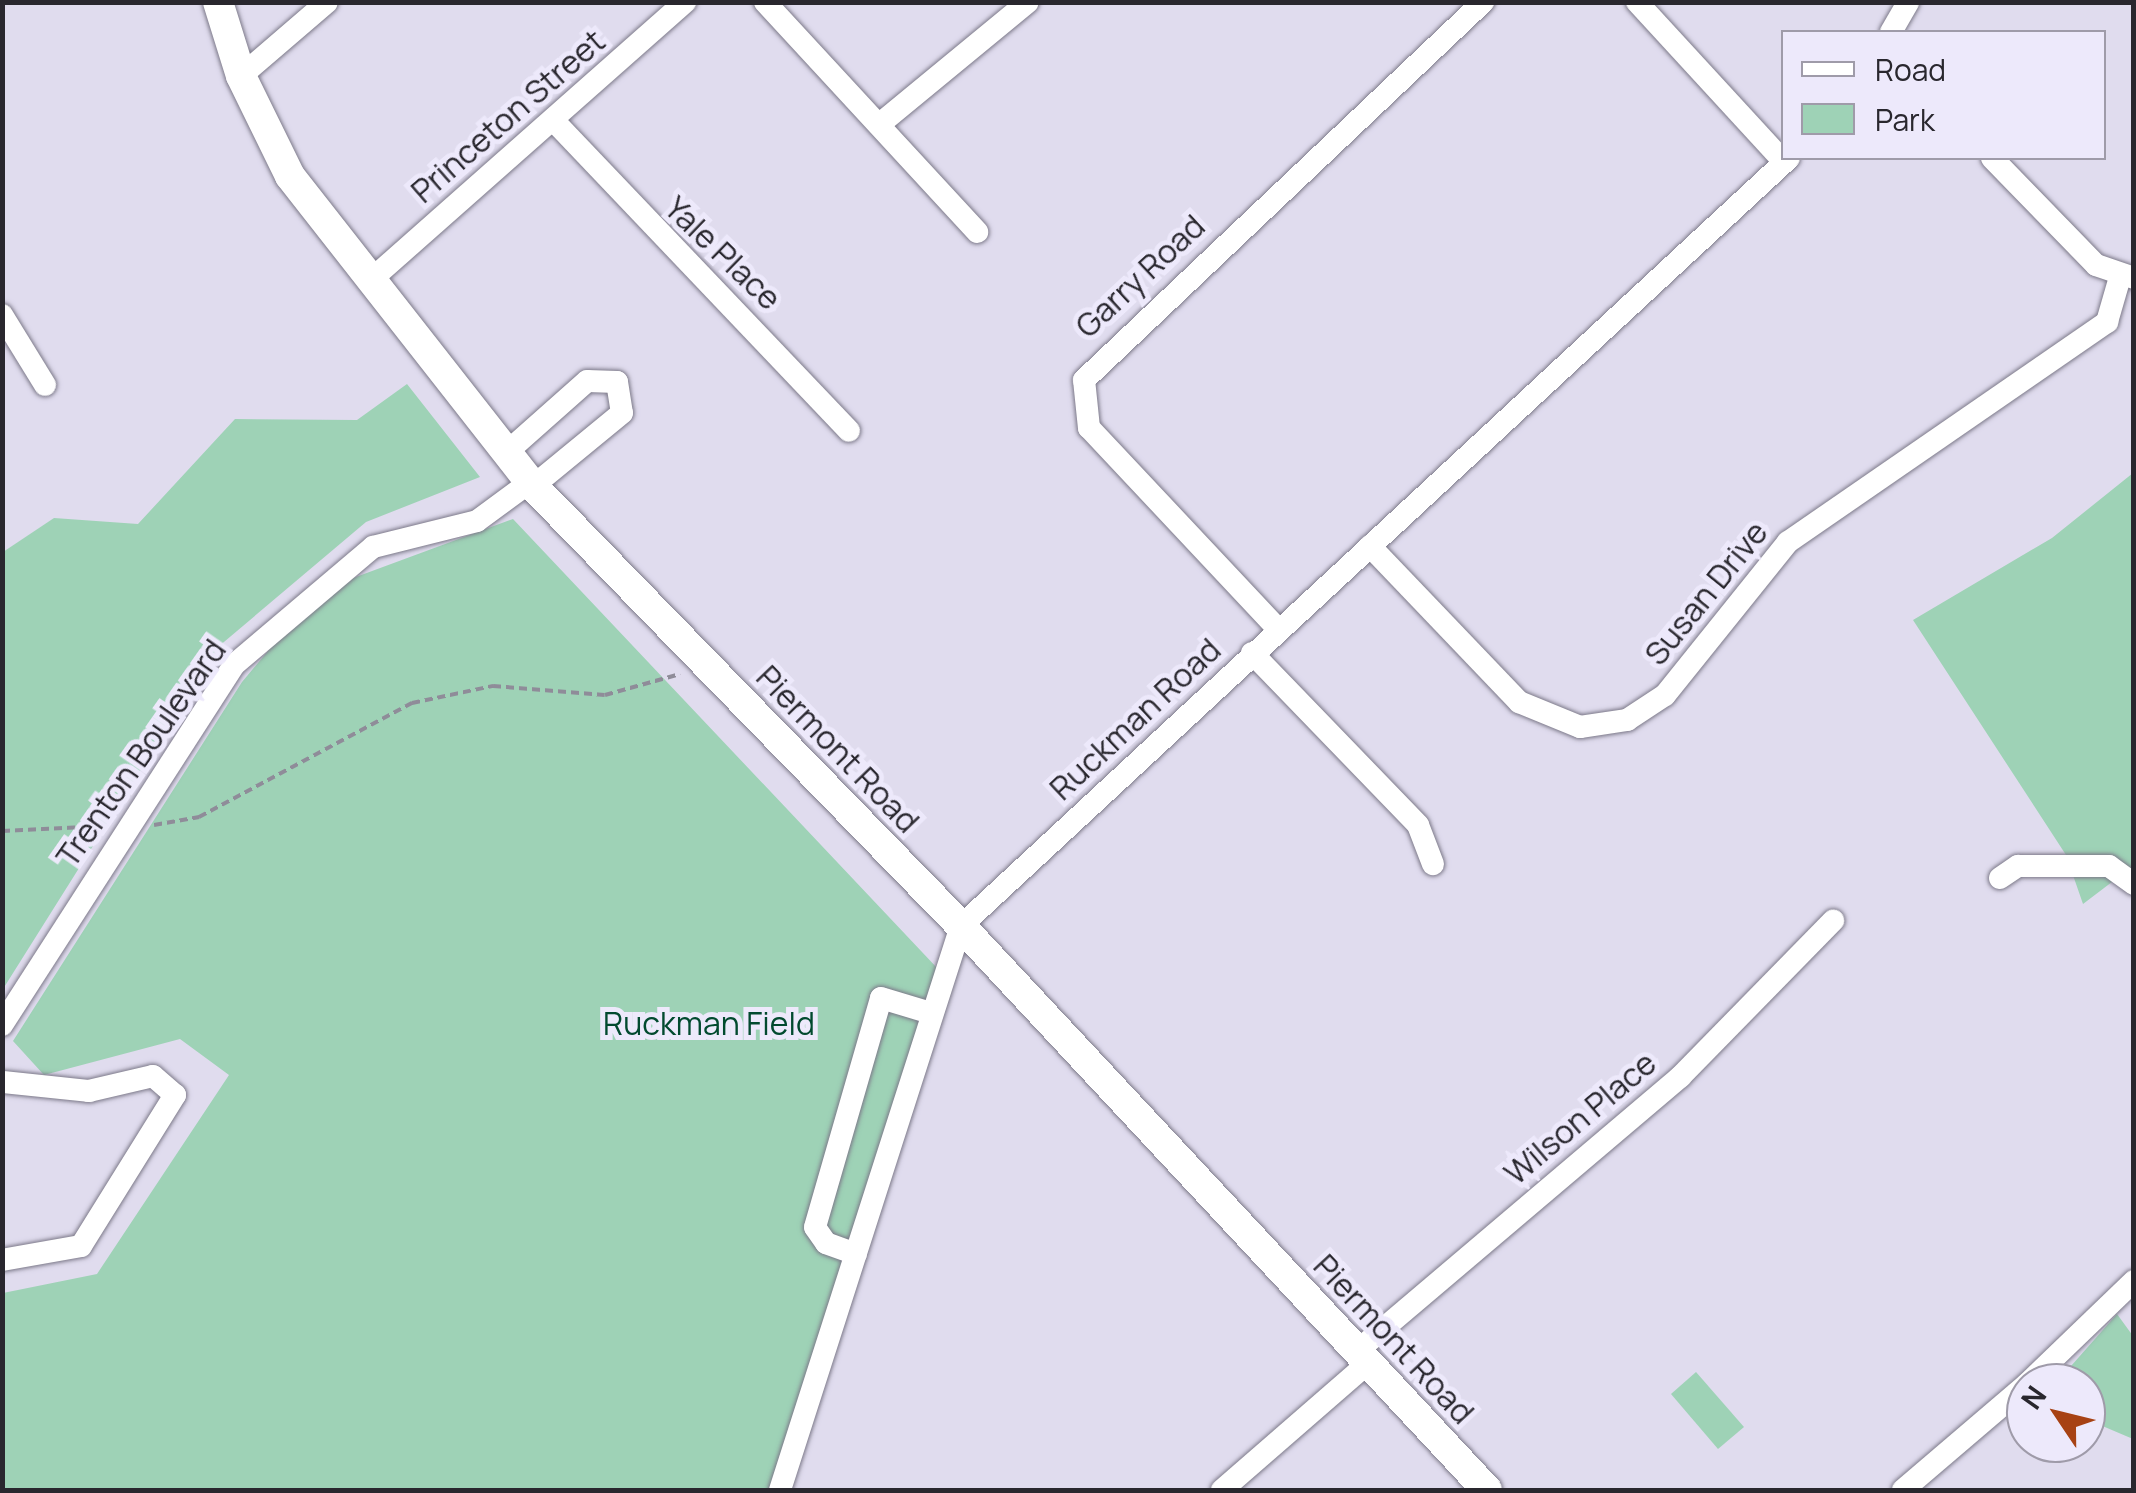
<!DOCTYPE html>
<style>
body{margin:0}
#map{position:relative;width:2136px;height:1493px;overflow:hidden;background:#e0dcee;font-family:Manrope,sans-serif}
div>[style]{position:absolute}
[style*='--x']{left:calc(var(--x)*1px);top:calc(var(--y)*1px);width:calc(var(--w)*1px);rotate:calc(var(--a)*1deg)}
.green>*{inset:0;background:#9ed2b6}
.path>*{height:4px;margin-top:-2px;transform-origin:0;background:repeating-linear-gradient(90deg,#8f8c99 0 8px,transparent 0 13px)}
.roads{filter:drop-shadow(0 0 2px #7c7989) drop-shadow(0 0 2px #7c7989)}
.minor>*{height:22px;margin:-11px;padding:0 11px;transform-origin:11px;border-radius:11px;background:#fff}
.major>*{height:30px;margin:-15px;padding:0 15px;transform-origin:15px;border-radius:15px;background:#fff}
span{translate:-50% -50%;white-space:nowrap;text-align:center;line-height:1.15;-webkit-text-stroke:10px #ede9fb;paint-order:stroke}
.street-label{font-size:32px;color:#29272e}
.park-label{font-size:32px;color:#024a2f}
.frame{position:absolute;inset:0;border:5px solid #29272e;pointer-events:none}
.legend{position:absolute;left:1781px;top:30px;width:325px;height:130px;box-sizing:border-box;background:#ede9fb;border:2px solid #9f9ba9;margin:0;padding:12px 18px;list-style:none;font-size:30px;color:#29272e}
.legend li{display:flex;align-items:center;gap:20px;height:50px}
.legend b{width:50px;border:2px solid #9f9ba9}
.north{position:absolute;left:2006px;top:1363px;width:100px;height:100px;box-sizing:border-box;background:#ede9fb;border:2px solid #9f9ba9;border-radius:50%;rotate:305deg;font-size:28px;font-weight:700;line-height:40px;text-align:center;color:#29272e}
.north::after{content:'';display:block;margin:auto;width:35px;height:45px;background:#a74214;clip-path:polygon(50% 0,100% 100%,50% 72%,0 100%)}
</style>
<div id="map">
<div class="green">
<i style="clip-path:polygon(407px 384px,480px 477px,366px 522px,218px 647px,3px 989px,3px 552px,54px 518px,138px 524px,235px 419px,357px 420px)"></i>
<i style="clip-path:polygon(2133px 473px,2133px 866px,2083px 904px,2066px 855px,1913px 620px,2052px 538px)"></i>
<i style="clip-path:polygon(513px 519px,939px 970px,777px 1490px,3px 1490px,3px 1293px,97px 1274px,229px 1075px,180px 1039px,44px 1075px,13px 1041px,242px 682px,318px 591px)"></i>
<i style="clip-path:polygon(2117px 1314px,2133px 1336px,2133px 1439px,2086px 1419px,2086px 1383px,2056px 1383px)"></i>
<i style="clip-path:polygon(1696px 1372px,1744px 1427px,1718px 1449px,1671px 1394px)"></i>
</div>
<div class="path">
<i style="--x:154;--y:825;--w:46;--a:-10.1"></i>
<i style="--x:199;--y:817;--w:242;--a:-28.2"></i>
<i style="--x:412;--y:703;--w:83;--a:-11.9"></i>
<i style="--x:493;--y:686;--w:112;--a:4.6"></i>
<i style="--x:605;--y:695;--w:78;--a:-15.6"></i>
<i style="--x:2;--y:831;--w:103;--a:-2.8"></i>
</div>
<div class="roads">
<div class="minor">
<i style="--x:765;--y:2;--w:313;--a:47.3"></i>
<i style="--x:1637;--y:2;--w:217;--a:47.4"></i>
<i style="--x:1891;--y:32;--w:34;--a:-60"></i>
<i style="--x:241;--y:76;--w:113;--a:-40.7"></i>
<i style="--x:553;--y:120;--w:429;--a:46.4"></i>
<i style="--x:881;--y:123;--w:190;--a:-39.5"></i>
<i style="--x:1992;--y:158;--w:149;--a:45.8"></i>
<i style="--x:2096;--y:265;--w:40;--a:18.9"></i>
<i style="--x:373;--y:278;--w:417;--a:-41.5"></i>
<i style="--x:2;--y:315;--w:82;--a:58.4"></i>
<i style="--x:507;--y:452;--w:107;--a:-41.6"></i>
<i style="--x:587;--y:381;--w:30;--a:2"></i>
<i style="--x:617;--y:382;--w:31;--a:81"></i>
<i style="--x:622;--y:413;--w:115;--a:140.6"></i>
<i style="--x:1370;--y:546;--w:216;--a:46.3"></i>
<i style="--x:1519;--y:702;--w:66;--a:22.3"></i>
<i style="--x:1580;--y:727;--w:48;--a:-8.5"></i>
<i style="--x:1627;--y:720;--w:45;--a:-33.3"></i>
<i style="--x:1665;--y:695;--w:196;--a:-51.2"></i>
<i style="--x:1788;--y:542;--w:388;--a:-34.6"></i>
<i style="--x:2107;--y:322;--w:47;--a:-73.9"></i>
<i style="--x:1278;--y:629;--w:276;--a:-133.2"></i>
<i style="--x:1089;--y:428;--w:48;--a:-95.9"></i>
<i style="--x:1084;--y:380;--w:550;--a:-43.45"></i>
<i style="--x:1252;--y:653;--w:239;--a:46"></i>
<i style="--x:1418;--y:825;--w:42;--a:69"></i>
<i style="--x:2000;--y:878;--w:22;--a:-34"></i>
<i style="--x:2018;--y:866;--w:91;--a:0"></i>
<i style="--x:2109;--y:866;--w:31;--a:36"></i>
<i style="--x:2;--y:1025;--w:430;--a:-57.2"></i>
<i style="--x:235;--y:664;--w:181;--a:-40.3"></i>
<i style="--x:373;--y:547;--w:107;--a:-14"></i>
<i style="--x:477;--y:521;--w:66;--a:-36.3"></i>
<i style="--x:856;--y:1254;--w:32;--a:-160"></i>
<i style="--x:826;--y:1243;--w:19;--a:-125"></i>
<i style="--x:815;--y:1227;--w:238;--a:-73.9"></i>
<i style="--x:881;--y:998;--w:52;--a:16.7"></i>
<i style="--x:2;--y:1260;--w:80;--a:-10"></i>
<i style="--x:81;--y:1246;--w:178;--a:-58.1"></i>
<i style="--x:175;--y:1095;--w:29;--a:-139"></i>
<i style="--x:153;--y:1076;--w:66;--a:166.8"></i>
<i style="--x:89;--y:1091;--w:85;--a:-174"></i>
<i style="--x:1357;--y:1351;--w:424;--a:-40.3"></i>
<i style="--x:1680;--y:1077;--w:219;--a:-45.6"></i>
<i style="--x:2028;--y:1383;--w:147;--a:-43.9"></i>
<i style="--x:780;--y:1490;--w:592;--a:-72.21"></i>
<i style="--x:961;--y:926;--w:1129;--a:-42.85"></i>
<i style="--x:1222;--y:1490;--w:194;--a:-41"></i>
<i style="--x:1903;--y:1490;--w:162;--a:-40.5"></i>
</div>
<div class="major">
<i style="--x:218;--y:2;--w:77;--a:72.7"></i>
<i style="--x:241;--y:76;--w:111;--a:63.9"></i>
<i style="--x:290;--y:176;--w:394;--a:51.9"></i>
<i style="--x:533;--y:486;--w:614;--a:45.79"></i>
<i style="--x:961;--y:926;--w:771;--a:47"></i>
</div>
</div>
<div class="street-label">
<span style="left:508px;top:116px;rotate:-41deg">Princeton Street</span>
<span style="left:723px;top:253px;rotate:44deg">Yale Place</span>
<span style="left:1140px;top:276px;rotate:-43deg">Garry Road</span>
<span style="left:1706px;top:593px;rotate:-51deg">Susan Drive</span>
<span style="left:1135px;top:719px;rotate:-43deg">Ruckman Road</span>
<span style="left:838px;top:749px;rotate:46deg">Piermont Road</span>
<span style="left:141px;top:753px;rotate:-55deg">Trenton Boulevard</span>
<span style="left:1580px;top:1118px;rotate:-40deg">Wilson Place</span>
<span style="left:1394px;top:1339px;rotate:47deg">Piermont Road</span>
</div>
<div class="park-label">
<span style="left:709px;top:1023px">Ruckman Field</span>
</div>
<div class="frame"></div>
<ul class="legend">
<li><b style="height:12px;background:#fff"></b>Road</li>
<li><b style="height:28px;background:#9ed2b6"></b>Park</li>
</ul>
<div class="north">N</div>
</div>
